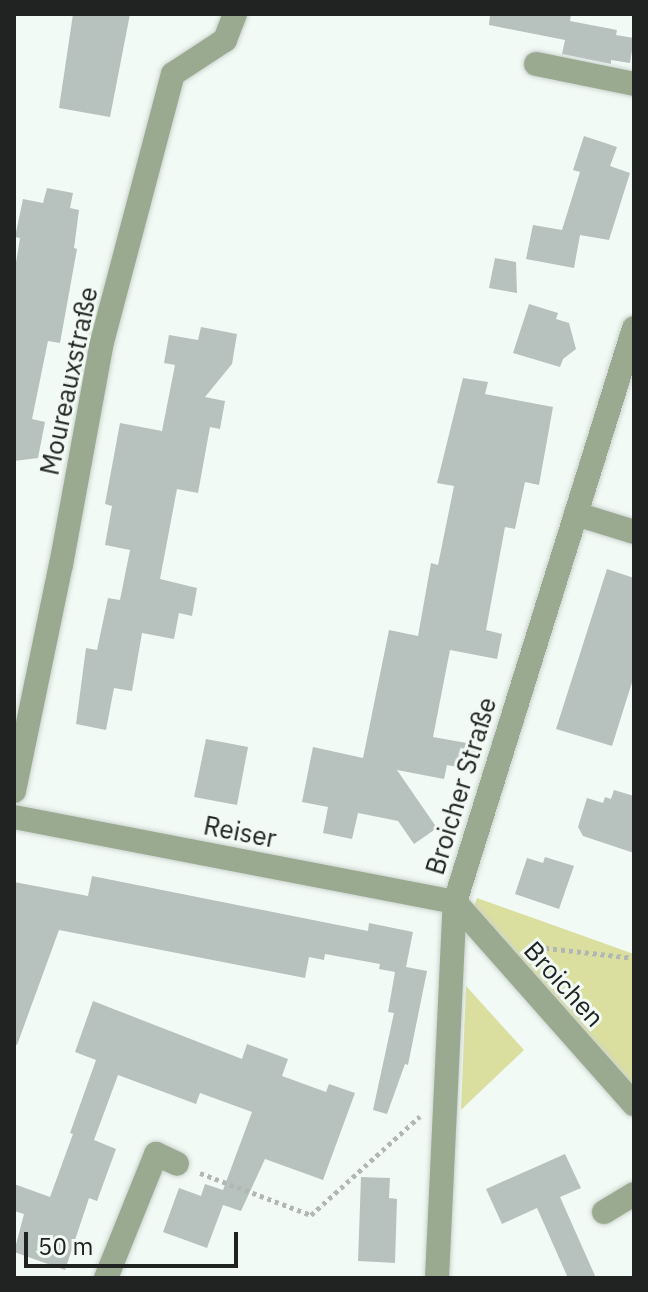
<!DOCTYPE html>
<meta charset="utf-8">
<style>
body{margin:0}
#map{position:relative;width:648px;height:1292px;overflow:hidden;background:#f2faf5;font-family:"IBM Plex Sans",sans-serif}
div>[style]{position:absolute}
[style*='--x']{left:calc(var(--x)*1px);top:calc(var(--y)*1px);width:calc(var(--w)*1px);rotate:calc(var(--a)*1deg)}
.green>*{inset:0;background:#dadfa0}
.building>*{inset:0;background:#b7c1be}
.path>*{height:5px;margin-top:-2.5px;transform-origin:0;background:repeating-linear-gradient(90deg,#b1b8b4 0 4px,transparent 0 8px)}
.roads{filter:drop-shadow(0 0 2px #ccd3cf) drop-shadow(0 0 2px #ccd3cf)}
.minor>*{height:24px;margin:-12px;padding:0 12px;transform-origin:12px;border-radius:12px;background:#99aa90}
span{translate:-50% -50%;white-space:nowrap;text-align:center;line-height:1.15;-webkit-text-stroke:6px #f2faf5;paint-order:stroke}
.street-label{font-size:26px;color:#202321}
.frame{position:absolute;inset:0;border:16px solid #202321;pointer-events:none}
.scale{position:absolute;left:24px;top:1232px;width:214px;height:36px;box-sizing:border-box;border:4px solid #202321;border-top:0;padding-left:10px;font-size:24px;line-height:28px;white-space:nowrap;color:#202321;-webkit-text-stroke:6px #f2faf5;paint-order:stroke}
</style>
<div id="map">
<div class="green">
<i style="clip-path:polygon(477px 898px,634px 954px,634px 1109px,469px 920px)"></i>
<i style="clip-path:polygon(466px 986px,524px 1050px,461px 1110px)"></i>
</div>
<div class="building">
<i style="clip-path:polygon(73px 14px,130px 14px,110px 117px,59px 108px)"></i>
<i style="clip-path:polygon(490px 14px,571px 14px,570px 21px,617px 30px,616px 35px,634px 38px,630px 63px,611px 60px,611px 64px,562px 54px,565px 40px,489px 25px)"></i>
<i style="clip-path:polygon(584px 136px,617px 147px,610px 166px,630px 173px,609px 240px,580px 235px,574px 268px,526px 259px,533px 225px,562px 230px,580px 172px,573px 170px)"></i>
<i style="clip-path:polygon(47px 188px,73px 193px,70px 208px,79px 210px,74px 248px,77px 249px,60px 343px,48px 341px,32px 419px,45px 422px,38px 458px,14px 461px,14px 275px,20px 238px,15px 237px,23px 199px,43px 203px)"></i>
<i style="clip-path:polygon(495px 258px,516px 262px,517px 293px,489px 288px)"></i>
<i style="clip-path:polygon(529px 304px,558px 313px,556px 319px,569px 323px,576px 349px,563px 359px,560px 367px,513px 353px)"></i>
<i style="clip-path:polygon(201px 327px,237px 334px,232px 364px,205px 397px,225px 401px,220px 429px,210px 427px,198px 493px,177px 489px,160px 579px,197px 588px,192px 616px,179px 613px,174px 639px,142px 633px,132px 691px,114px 688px,106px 730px,76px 724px,86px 648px,97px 650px,108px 598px,120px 600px,130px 550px,105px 545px,112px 506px,105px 504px,120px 423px,162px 431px,175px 365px,164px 363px,169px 335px,198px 340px)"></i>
<i style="clip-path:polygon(463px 378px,488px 382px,485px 394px,553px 407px,539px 485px,525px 482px,515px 529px,505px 527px,486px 630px,502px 634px,497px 659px,450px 650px,433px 737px,478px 745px,473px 770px,447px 765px,444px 779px,397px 770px,437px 828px,414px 844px,398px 821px,358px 813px,352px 839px,323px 833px,328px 807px,302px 802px,313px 747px,363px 758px,389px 630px,418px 636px,431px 563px,438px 565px,454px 486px,437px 483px)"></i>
<i style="clip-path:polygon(607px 569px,634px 578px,634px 676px,612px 746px,556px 729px)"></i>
<i style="clip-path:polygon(206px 739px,248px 747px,237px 805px,194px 797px)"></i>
<i style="clip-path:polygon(614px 790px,634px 796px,634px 853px,583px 836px,578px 827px,587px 798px,603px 803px,605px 797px,611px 799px)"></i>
<i style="clip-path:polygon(545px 857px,574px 866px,559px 909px,515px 894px,527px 858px,543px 863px)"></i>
<i style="clip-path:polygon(92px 876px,368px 931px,369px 923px,413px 932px,406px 967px,427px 971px,408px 1065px,405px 1064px,387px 1114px,373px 1110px,394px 1013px,388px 1012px,395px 972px,379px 969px,380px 964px,325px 954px,324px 960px,309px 957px,305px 978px,59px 930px,17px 1045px,14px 1044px,14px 882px,88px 896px)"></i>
<i style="clip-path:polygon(93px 1001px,242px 1059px,247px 1044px,288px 1059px,282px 1076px,326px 1092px,329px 1084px,355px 1093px,323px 1180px,265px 1159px,241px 1211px,223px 1205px,207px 1248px,163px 1232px,179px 1188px,201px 1196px,205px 1184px,223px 1190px,252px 1112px,200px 1093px,196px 1104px,118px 1075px,94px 1140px,116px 1149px,97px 1201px,89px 1198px,65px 1270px,14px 1252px,24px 1214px,14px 1211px,14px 1184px,50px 1197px,73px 1134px,70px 1133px,96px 1060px,75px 1052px)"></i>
<i style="clip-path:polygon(565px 1154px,581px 1188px,560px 1197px,596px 1278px,568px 1278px,537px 1208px,502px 1224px,486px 1189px)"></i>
<i style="clip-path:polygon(361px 1177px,390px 1178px,389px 1198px,397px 1199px,395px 1263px,358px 1261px)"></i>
</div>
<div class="path">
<i style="--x:529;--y:946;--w:106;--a:6.5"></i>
<i style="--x:200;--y:1173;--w:119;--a:20.7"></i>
<i style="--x:311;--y:1215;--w:147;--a:-42.2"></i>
</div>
<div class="roads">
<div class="minor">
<i style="--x:536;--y:64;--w:100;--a:11.5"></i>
<i style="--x:576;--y:514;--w:61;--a:17.2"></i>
<i style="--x:14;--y:791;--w:231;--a:-78.3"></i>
<i style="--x:61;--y:565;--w:223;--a:-79.6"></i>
<i style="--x:101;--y:346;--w:281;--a:-75.2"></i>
<i style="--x:173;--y:74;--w:62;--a:-33.2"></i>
<i style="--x:225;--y:40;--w:28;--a:-69"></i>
<i style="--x:14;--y:817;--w:449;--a:10.9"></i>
<i style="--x:455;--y:902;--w:270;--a:48.5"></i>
<i style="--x:604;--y:1212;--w:35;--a:-31"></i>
<i style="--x:106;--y:1278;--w:134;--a:-68"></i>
<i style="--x:156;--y:1154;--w:23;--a:25"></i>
<i style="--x:437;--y:1278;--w:376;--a:-87.3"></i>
<i style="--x:455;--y:902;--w:601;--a:-72.68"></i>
</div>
</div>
<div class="street-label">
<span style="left:69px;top:381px;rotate:-78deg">Moureauxstraße</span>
<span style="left:461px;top:786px;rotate:-73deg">Broicher Straße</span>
<span style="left:240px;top:832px;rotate:11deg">Reiser</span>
<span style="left:564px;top:984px;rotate:48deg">Broichen</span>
</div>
<div class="frame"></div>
<div class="scale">50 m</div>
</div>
